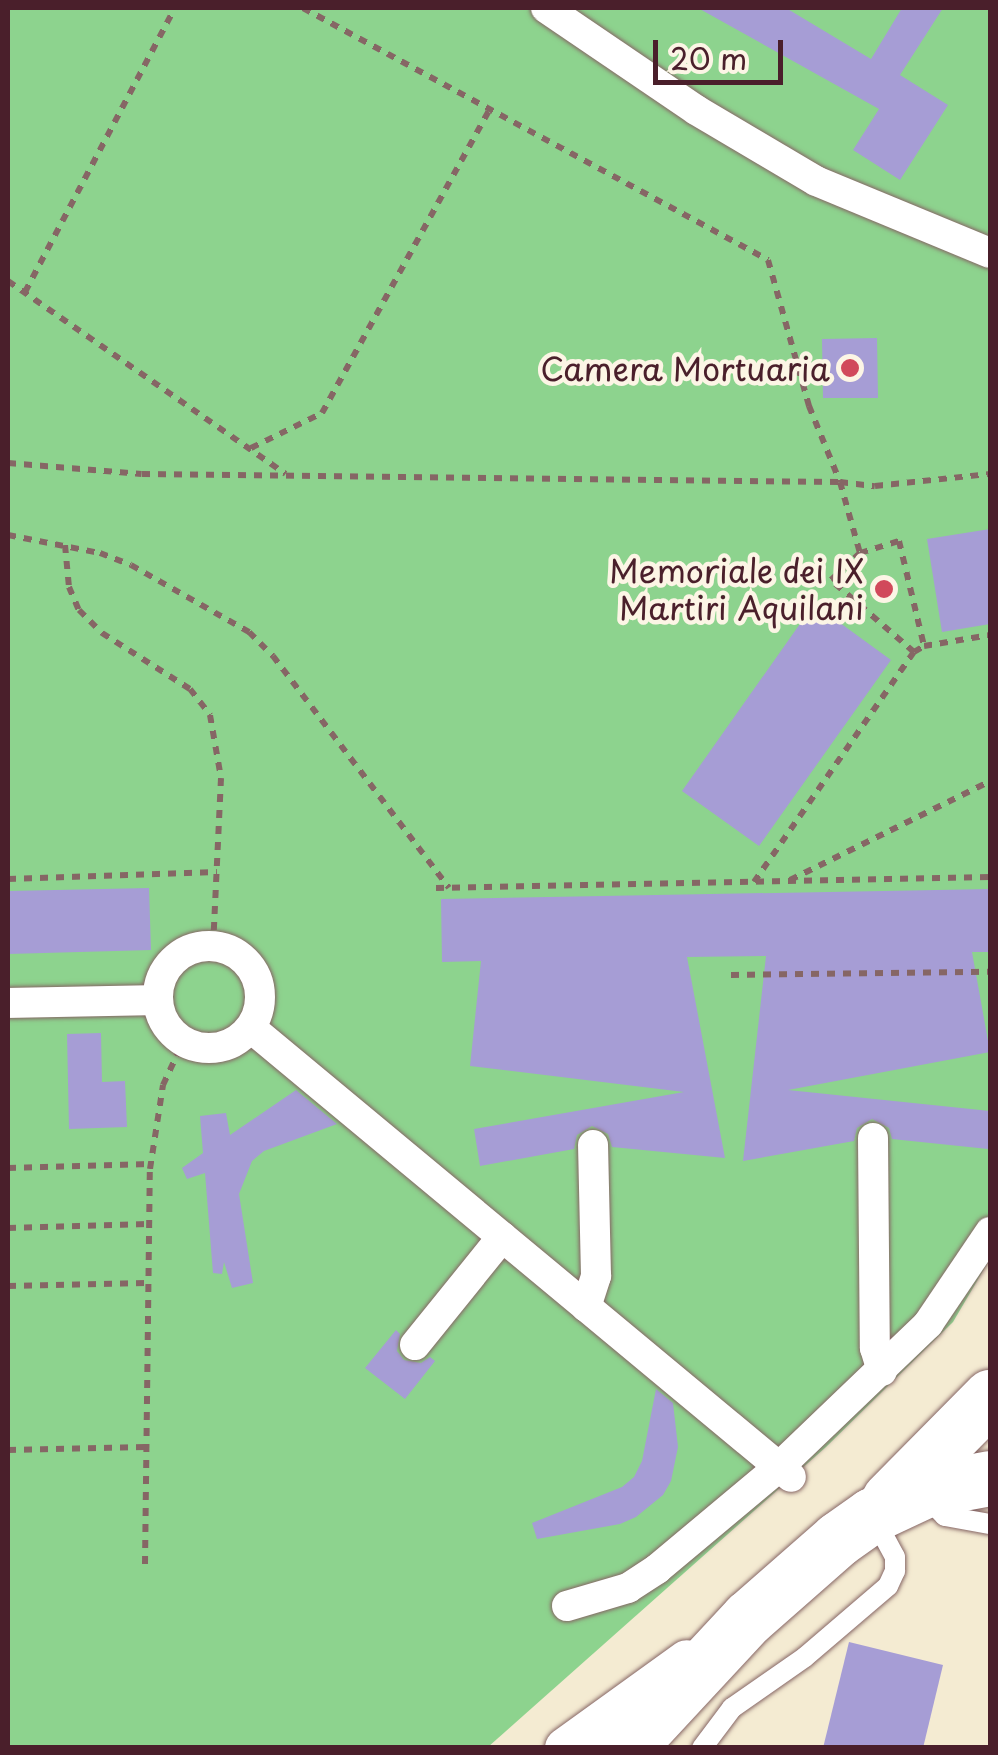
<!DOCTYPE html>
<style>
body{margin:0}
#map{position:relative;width:998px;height:1755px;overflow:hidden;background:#f4ebd2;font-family:"Playpen Sans",sans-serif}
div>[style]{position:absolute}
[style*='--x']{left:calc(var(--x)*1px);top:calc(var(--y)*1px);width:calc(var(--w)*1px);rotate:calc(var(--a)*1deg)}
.green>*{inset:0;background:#8dd38e}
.building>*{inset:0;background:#a69dd5}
.path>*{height:6px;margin-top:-3px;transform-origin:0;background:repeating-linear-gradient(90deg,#866665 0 8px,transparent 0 16px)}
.roads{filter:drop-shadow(0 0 2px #866665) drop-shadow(0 0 2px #866665)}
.service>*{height:20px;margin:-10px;padding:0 10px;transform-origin:10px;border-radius:10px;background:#fff}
.pedestrian>*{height:30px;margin:-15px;padding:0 15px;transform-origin:15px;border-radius:15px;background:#fff}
.pedestrian>.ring{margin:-15px;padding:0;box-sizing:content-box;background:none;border:30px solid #fff;border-radius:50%}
.minor>*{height:40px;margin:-20px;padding:0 20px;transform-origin:20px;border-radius:20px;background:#fff}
.secondary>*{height:55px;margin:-27.5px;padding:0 27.5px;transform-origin:27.5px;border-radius:27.5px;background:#fff}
.dots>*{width:28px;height:28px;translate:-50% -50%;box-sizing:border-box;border:5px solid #fcf5e5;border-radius:50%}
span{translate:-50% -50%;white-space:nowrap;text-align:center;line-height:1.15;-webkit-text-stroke:9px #fcf5e5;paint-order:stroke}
.poi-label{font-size:32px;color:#4a1f2b}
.right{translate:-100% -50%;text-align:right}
.frame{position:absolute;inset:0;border:10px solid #4a1f2b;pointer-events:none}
.scale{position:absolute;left:653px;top:40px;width:130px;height:45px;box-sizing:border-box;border:5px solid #4a1f2b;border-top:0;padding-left:12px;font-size:30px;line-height:35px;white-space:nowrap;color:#4a1f2b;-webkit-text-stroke:8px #fcf5e5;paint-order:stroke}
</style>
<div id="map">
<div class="green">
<i style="clip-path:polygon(8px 8px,990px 8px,990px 1259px,953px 1322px,826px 1447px,488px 1747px,8px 1748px)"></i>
</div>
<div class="building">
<i style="clip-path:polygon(698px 8px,786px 8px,871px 59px,902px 8px,943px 8px,900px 75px,948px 105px,900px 180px,853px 150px,879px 109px)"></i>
<i style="clip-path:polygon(877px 338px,878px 398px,823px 398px,822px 339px)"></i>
<i style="clip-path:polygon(990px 529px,990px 624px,942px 632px,927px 539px)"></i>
<i style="clip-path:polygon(814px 604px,891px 660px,759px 846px,682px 791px)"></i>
<i style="clip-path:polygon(149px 888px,151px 950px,8px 954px,8px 891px)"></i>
<i style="clip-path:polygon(990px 889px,990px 952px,972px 952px,990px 1052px,788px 1090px,990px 1111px,988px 1149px,892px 1139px,889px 1128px,872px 1119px,857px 1128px,854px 1141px,743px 1161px,766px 956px,687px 957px,725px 1158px,612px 1147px,608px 1134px,592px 1126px,577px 1135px,574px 1149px,480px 1166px,474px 1129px,684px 1092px,470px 1066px,481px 961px,442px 962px,441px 899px)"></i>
<i style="clip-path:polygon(101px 1033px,102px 1082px,125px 1081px,127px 1127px,69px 1129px,67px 1034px)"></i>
<i style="clip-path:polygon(296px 1090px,337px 1124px,264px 1151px,252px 1161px,239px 1194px,253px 1283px,232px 1288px,224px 1262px,222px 1274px,213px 1273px,205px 1173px,187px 1179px,182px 1168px,203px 1153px,200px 1116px,226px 1113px,230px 1135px)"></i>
<i style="clip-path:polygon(396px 1330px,400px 1334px,397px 1351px,404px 1360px,421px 1363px,430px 1357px,435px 1361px,405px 1399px,365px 1368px)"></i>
<i style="clip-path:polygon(656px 1389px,673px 1403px,678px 1447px,671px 1481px,663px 1495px,636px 1517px,620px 1524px,537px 1539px,532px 1523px,622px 1487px,634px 1477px,642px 1461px)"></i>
<i style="clip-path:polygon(849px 1642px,943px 1665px,923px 1748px,823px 1748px)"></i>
</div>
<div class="path">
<i style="--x:303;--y:8;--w:529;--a:28.45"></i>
<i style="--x:768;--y:260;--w:152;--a:74.3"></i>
<i style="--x:809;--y:406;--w:82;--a:67.8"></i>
<i style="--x:840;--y:482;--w:74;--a:74.3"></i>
<i style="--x:8;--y:281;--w:338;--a:34.8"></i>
<i style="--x:25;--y:292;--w:321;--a:-62.2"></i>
<i style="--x:251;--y:448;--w:79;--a:-26.2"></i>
<i style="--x:322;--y:413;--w:347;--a:-61.1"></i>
<i style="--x:8;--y:463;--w:134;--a:4.7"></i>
<i style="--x:142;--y:474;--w:698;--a:0.66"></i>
<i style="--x:840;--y:482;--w:35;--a:7"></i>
<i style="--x:875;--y:486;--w:116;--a:-6"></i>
<i style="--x:8;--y:535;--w:94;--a:11.1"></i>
<i style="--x:100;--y:553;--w:33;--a:21"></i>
<i style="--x:131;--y:565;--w:136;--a:29.6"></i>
<i style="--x:249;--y:632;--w:34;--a:45"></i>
<i style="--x:273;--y:656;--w:291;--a:52.8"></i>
<i style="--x:65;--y:545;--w:42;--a:84.6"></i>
<i style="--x:69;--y:587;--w:25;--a:67"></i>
<i style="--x:79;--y:610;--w:33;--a:45"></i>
<i style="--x:102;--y:633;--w:104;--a:32.5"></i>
<i style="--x:190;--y:689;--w:33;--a:52"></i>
<i style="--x:210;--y:715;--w:64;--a:80.1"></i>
<i style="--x:221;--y:778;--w:168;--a:92.7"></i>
<i style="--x:914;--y:652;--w:110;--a:-139.1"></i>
<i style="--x:831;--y:580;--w:40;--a:-43"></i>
<i style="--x:860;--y:553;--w:41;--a:-17.1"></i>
<i style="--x:899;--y:541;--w:108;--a:76.6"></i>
<i style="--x:8;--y:879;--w:209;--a:-1.9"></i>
<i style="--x:790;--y:880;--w:223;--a:-26.3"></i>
<i style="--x:754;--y:882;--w:280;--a:-55.2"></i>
<i style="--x:914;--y:652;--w:12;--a:-31"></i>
<i style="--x:924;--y:646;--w:67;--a:-9.5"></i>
<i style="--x:436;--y:888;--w:554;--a:-1.14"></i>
<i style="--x:731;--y:975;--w:259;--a:-0.7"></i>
<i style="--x:8;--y:1168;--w:142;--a:-1.6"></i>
<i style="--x:8;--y:1228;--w:140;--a:-1.6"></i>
<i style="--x:8;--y:1286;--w:138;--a:-1.2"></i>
<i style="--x:8;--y:1450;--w:137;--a:-1.3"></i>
<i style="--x:145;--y:1564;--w:395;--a:-89.3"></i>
<i style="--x:150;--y:1169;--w:85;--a:-81.2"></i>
<i style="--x:163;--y:1085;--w:47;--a:-65.1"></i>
</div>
<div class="roads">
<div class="service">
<i style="--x:927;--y:1497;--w:26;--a:47"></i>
<i style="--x:945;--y:1516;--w:46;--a:10.1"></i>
<i style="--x:702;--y:1748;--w:50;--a:-53.1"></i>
<i style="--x:732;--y:1708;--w:89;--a:-34.9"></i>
<i style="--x:805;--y:1657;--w:109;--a:-40.5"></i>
<i style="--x:888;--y:1586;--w:17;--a:-65"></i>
<i style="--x:895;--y:1571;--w:14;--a:-90"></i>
<i style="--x:895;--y:1557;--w:44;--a:-118.3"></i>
</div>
<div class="pedestrian">
<i style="--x:546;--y:8;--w:181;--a:34.2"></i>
<i style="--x:696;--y:110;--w:139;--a:30.6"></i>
<i style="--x:816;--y:181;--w:188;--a:22.5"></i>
<i class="ring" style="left:158px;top:946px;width:72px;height:72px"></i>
<i style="--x:8;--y:1003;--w:150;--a:-1.1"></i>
<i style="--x:251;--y:1028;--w:702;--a:39.74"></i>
<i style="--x:873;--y:1138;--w:210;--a:89.5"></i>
<i style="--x:875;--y:1348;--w:24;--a:73"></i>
<i style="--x:586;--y:1307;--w:33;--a:-72"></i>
<i style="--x:596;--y:1276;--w:131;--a:-91.3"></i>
<i style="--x:415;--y:1345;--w:139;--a:-51.1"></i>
<i style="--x:567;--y:1606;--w:64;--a:-16.4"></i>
<i style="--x:628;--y:1588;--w:35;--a:-33"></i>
<i style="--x:657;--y:1569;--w:159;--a:-39.9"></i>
<i style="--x:779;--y:1467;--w:207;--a:-43.8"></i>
<i style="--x:928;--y:1324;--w:111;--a:-56"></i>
</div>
<div class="minor">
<i style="--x:565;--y:1748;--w:150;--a:-35.8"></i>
</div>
<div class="secondary">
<i style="--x:889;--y:1499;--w:144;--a:-45.3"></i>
<i style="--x:627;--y:1748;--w:178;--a:-47.1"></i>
<i style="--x:748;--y:1618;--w:120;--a:-41.3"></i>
<i style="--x:838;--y:1539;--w:42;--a:-35.2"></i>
<i style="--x:872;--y:1515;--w:59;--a:-25.3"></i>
<i style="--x:925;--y:1490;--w:66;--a:-10.5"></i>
</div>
</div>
<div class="dots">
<i style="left:850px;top:368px;background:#d1495b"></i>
<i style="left:884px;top:589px;background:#d1495b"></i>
</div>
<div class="poi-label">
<span class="right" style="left:830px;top:368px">Camera Mortuaria</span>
<span class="right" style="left:864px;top:589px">Memoriale dei IX<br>Martiri Aquilani</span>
</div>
<div class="frame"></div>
<div class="scale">20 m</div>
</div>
